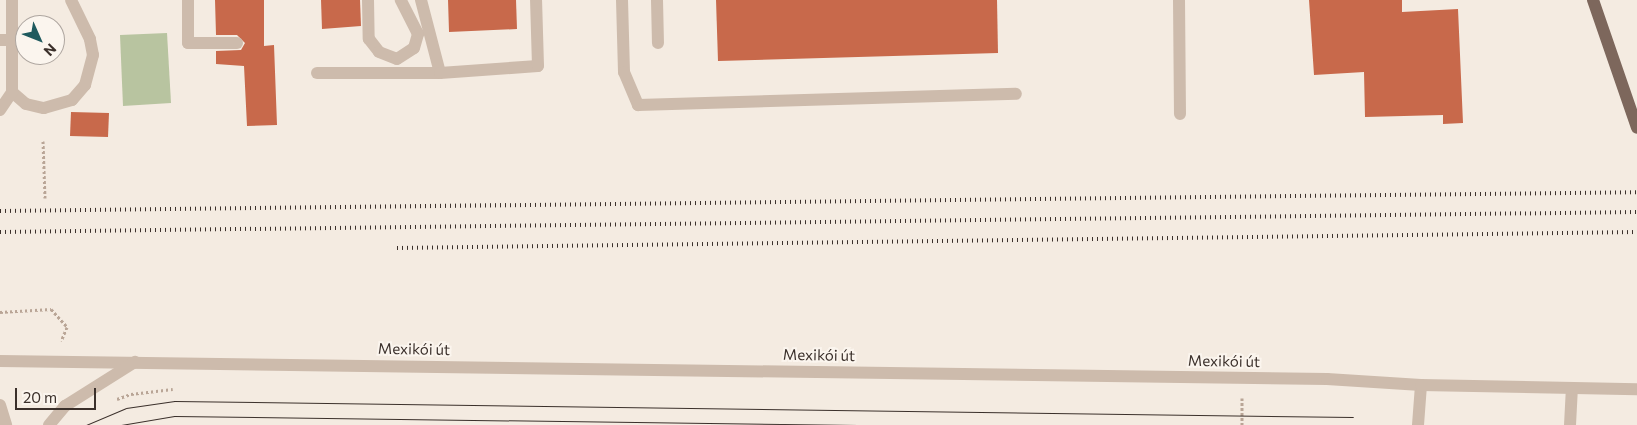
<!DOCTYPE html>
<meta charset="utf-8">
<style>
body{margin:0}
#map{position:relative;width:1637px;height:425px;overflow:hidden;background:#f4ebe1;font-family:Commissioner,sans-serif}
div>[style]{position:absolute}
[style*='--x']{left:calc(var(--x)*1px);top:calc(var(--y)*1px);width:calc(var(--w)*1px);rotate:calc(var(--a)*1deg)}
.green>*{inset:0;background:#b8c4a0}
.building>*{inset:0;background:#c8694b}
.path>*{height:3px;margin-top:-1.5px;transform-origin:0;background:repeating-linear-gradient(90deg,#b9a596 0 2.5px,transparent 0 5px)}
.service>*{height:12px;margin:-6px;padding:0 6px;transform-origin:6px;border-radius:6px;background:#cdbbac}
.minor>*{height:12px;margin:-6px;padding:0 6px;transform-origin:6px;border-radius:6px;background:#cdbbac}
.tertiary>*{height:12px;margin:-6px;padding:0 6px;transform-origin:6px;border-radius:6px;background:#cdbbac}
.primary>*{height:12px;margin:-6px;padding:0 6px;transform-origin:6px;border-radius:6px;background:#7d675c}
.tram>*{height:1px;margin:-0.5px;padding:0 0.5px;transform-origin:0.5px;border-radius:0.5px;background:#3b302b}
.rail>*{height:4px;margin-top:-2px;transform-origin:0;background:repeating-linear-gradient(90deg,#3b302b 0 1px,transparent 0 5px)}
span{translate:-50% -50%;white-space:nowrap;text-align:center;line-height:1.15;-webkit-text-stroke:4px #fbf5ee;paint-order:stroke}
.street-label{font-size:15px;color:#3b302b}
.north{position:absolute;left:15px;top:15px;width:50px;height:50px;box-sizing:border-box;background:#fbf5ee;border:1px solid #aea6a0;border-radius:50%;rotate:134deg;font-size:14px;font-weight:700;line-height:20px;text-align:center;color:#3b302b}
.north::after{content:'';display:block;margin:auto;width:18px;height:22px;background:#1f5a5e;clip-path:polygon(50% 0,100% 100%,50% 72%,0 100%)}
.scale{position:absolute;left:15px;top:388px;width:81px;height:22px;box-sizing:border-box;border:2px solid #3b302b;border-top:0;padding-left:6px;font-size:15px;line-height:18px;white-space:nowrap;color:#3b302b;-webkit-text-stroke:4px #fbf5ee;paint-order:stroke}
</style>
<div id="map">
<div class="green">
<i style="clip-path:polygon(167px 33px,171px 103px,123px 106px,120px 35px)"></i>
</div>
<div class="building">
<i style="clip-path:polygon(215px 0,264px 0,264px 46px,274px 45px,277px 125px,247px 126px,244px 66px,216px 64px,216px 51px,241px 50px,245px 43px,237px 35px,216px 35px)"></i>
<i style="clip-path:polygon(321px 0,360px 0,361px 26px,322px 29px)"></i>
<i style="clip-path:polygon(448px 0,516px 0,517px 29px,449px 32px)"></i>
<i style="clip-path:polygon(716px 0,997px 0,998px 53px,718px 61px)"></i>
<i style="clip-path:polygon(1309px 0,1402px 0,1402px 12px,1458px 9px,1463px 123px,1443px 124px,1443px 115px,1365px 117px,1364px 72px,1314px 75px)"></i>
<i style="clip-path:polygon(71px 112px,109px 113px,108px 137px,70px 136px)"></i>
</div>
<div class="path">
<i style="--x:43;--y:141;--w:57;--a:88"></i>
<i style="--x:0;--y:312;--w:51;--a:-3.4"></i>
<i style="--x:51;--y:309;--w:24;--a:48"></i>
<i style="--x:67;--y:327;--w:15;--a:113"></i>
<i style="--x:1242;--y:398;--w:27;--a:90"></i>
<i style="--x:117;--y:399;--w:15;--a:-20"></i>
<i style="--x:131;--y:394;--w:42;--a:-6.8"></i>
</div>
<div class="service">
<i style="--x:188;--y:0;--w:43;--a:90"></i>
<i style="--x:188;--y:43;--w:49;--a:0"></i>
<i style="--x:368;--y:0;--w:39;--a:89"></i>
<i style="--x:369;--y:39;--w:16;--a:52"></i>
<i style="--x:379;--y:52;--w:19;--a:21"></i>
<i style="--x:397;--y:59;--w:20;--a:-33"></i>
<i style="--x:414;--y:48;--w:15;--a:-74"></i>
<i style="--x:418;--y:34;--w:38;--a:-117"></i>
<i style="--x:421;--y:0;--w:75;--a:75.4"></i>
<i style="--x:622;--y:0;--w:72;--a:88.4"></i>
<i style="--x:624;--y:72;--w:36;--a:67"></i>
<i style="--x:638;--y:105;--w:378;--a:-1.7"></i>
<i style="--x:657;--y:0;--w:43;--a:88.7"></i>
<i style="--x:1179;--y:0;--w:114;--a:89.5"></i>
<i style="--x:0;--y:40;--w:12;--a:0"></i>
<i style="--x:317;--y:73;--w:123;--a:0"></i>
<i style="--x:440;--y:73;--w:98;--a:-4.1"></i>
<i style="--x:538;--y:66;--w:66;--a:-91.7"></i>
<i style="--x:12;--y:92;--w:18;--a:41"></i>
<i style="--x:26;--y:104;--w:18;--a:13"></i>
<i style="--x:44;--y:108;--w:29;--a:-16"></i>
<i style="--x:72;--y:100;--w:20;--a:-49"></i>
<i style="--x:85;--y:85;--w:31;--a:-75"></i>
<i style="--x:93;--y:55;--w:16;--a:-101"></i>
<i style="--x:90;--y:39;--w:43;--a:-116"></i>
<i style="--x:1570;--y:425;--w:37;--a:-87"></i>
</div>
<div class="minor">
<i style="--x:0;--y:110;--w:22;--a:-56"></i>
<i style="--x:12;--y:92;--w:92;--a:-90"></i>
<i style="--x:1418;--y:425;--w:40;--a:-85.7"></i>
</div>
<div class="tertiary">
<i style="--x:0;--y:361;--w:1327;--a:0.78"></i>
<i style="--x:1327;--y:379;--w:94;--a:3.7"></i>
<i style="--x:1421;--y:385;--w:216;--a:1.1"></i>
<i style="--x:0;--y:405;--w:21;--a:73"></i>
<i style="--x:49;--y:425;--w:25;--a:-50"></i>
<i style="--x:65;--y:406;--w:83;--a:-32.2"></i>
</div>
<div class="primary">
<i style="--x:1593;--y:0;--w:135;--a:71"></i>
</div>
<div class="tram">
<i style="--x:86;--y:425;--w:43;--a:-23"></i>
<i style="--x:126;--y:408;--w:49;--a:-8.3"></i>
<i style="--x:174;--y:401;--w:1179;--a:0.78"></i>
<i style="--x:121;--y:425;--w:54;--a:-9.6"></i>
<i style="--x:174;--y:416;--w:684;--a:0.75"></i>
</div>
<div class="rail">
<i style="--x:0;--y:211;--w:1637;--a:-0.66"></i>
<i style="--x:0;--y:232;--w:1637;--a:-0.7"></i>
<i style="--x:397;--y:248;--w:1240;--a:-0.74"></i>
</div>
<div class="street-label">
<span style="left:414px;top:349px;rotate:1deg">Mexikói út</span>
<span style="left:819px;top:355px;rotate:1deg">Mexikói út</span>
<span style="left:1224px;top:361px;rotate:1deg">Mexikói út</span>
</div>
<div class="north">N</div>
<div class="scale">20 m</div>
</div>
